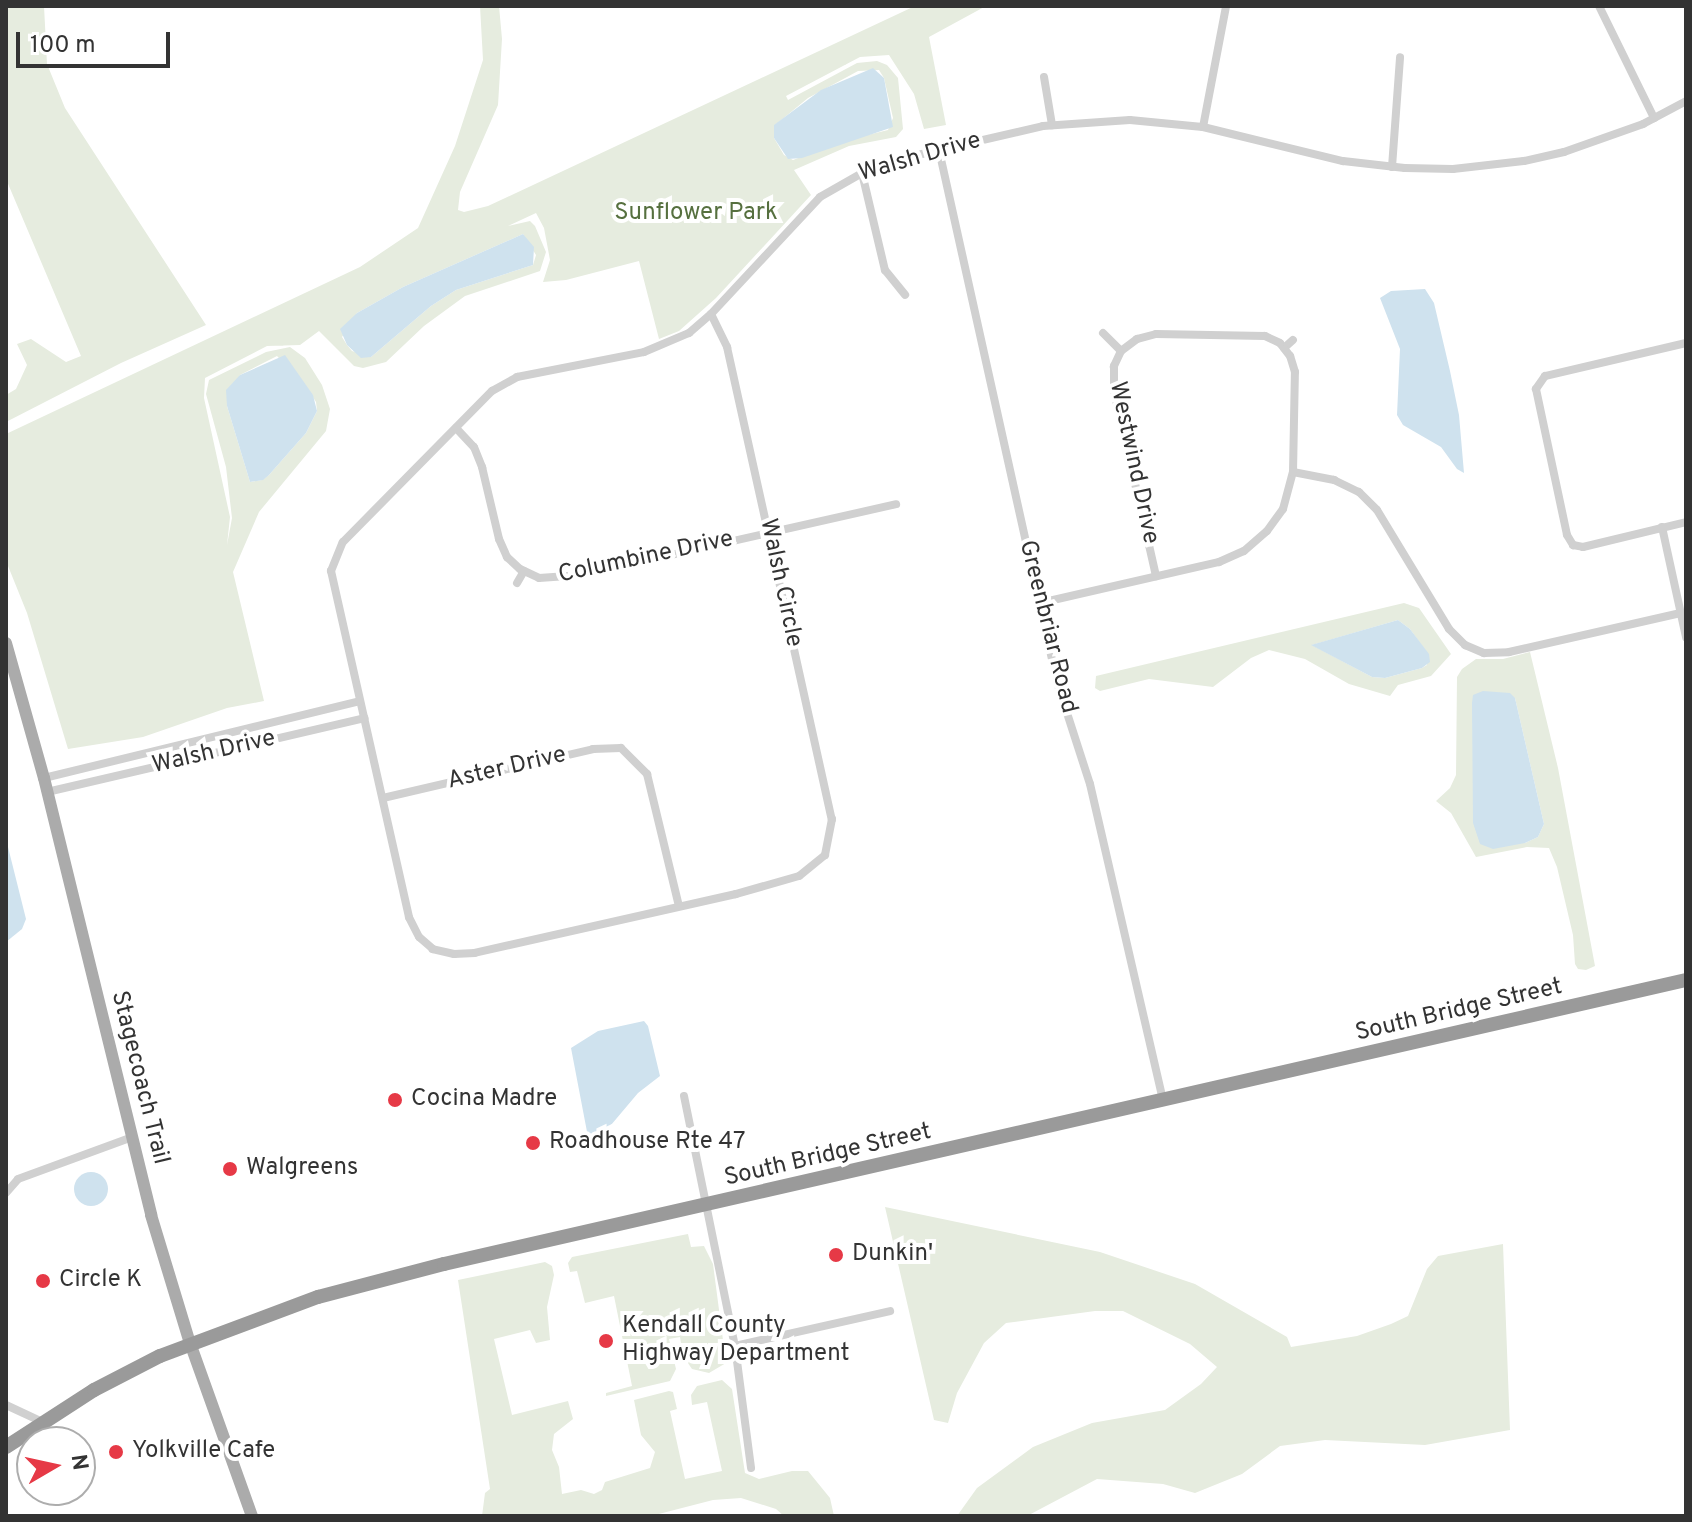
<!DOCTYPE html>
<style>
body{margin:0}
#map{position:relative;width:1692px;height:1522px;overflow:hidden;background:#fff;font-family:Overpass,sans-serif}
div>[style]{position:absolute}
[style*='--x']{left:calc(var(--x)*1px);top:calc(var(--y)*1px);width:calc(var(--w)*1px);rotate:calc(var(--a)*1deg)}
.green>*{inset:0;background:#e6ecdf}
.water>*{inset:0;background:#cfe2ee}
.round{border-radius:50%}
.street>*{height:8px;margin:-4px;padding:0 4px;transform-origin:4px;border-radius:4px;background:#d0d0d0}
.primary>*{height:12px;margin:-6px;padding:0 6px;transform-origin:6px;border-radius:6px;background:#ababab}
.highway>*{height:14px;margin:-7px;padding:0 7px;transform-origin:7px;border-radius:7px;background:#9a9a9a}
.dots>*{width:22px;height:22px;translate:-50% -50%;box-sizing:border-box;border:4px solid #fff;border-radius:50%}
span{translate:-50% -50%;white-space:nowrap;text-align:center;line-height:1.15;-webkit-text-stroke:8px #fff;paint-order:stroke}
.street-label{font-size:24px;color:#333}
.park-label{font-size:24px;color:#56703f}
.poi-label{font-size:24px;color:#333}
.left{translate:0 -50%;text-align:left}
.frame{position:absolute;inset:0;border:8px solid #333;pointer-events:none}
.north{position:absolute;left:16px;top:1426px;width:80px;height:80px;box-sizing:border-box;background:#fff;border:2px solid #adadad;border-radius:50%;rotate:81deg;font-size:22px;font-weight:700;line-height:32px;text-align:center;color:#333}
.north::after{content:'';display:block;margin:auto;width:28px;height:36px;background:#e63946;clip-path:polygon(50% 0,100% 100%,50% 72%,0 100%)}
.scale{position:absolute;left:16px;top:32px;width:154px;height:36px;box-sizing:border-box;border:4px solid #333;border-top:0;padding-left:10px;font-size:24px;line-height:28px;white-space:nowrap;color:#333;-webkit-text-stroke:6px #fff;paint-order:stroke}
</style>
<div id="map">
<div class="green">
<i style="clip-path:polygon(6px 6px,44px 6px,47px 64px,65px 108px,206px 325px,121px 363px,6px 422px,6px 395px,16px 389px,27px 365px,17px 344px,31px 339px,66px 362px,81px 356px,6px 179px)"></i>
<i style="clip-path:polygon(evenodd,480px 6px,499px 6px,502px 39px,498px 105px,460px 192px,458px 210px,464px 212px,488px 206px,915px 6px,986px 6px,929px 37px,946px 125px,924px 129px,914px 94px,889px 55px,860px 57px,786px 96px,788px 100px,857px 63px,877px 61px,887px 65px,898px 78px,903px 129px,896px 137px,849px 146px,794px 170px,811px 195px,716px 298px,679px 331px,659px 339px,639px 261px,566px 280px,543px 282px,550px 260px,544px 228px,536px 213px,508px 226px,530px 221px,535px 226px,546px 252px,540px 271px,465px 296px,424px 326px,386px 362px,363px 368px,354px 366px,319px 331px,300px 345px,267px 346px,205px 378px,204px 398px,230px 517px,227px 545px,232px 518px,226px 467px,206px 394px,209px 380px,266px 352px,290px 347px,305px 358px,322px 385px,330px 409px,326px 431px,259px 512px,233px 572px,264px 701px,227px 708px,143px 737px,68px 749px,27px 613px,6px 561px,6px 434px,360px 267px,418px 228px,455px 146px,483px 60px,480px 6px,879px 70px,884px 78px,893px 118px,888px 130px,843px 141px,793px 160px,784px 155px,774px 138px,774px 126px,808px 98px,847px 77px,858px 71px,879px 70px,480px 6px,523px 234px,536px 255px,533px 265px,456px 290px,431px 306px,371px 357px,352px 351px,347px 345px,342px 337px,357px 313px,403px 287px,523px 234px,480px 6px,277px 356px,307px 388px,316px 402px,317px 411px,306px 433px,269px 475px,262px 480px,250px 482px,227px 406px,240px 375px,277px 356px)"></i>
<i style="clip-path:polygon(evenodd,1404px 603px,1419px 608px,1451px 654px,1431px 676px,1398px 685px,1390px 696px,1349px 684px,1305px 659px,1269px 650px,1251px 658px,1213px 687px,1149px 679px,1100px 691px,1095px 688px,1096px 676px,1404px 603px,1398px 620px,1410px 629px,1425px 650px,1427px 665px,1422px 668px,1385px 678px,1372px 677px,1312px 645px,1398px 620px)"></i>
<i style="clip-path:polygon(evenodd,1530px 652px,1558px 768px,1595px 966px,1586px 970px,1578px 969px,1575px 964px,1573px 935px,1557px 867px,1549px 848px,1527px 847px,1476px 857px,1451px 813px,1436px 801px,1450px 788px,1456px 775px,1457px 677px,1462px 669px,1476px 659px,1503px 659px,1530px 652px,1473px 695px,1515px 698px,1544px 824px,1538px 837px,1525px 843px,1473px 823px,1473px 695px)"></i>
<i style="clip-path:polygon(885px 1207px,1100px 1252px,1195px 1284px,1287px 1337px,1291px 1347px,1357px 1336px,1391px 1324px,1408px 1316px,1427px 1269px,1438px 1256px,1503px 1244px,1510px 1430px,1425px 1445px,1325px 1440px,1280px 1446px,1242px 1474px,1195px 1493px,1163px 1484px,1097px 1479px,1027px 1516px,957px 1516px,977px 1488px,1033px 1447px,1092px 1423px,1165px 1410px,1201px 1384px,1217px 1367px,1190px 1344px,1123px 1311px,1095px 1311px,1006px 1323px,984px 1343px,957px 1393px,948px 1423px,934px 1420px)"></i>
<i style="clip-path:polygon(688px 1234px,691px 1247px,704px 1246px,713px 1264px,726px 1363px,709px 1373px,692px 1369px,683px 1356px,680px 1337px,669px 1339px,676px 1369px,670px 1381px,606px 1396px,606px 1393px,632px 1386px,614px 1296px,585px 1303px,577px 1271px,570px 1272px,568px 1263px,572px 1257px)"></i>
<i style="clip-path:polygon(545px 1262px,552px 1266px,554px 1275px,547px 1307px,550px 1340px,536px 1343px,530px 1330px,494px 1339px,512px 1415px,568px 1401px,573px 1419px,554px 1434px,552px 1450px,559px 1467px,562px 1494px,581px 1490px,594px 1494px,602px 1490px,605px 1482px,650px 1468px,655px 1452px,641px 1435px,634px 1400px,669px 1391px,673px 1392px,677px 1409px,670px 1411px,685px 1479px,722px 1471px,707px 1402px,692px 1405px,691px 1395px,697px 1386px,722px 1380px,732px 1389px,745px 1473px,759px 1479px,792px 1471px,808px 1471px,830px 1498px,834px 1516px,784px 1516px,776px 1509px,741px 1498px,713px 1500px,651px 1516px,482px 1516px,485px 1493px,490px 1489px,458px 1280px)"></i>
</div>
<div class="water">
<i style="clip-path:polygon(873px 68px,884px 78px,893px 127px,802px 158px,788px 159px,774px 138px,774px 125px,821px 90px)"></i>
<i style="clip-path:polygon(523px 234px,534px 247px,533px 265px,456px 290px,431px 306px,371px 357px,361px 358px,347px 345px,340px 329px,357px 313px,403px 287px)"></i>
<i style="clip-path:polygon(1425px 289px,1434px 303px,1450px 371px,1459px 415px,1464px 473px,1457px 469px,1441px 447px,1403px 425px,1397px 415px,1400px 349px,1380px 298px,1391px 291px)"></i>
<i style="clip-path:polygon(285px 355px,313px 395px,317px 411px,306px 433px,269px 475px,263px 480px,250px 482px,227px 406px,226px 390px,240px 375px)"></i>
<i style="clip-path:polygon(1398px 620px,1410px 629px,1429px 654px,1430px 662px,1422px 668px,1385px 678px,1372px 677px,1311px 645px)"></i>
<i style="clip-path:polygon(1483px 691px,1510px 693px,1515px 698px,1544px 824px,1538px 837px,1525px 843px,1493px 849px,1480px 844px,1473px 823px,1472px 703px,1473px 695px)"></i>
<i style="clip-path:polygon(6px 839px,26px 919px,22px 929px,6px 942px)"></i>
<i style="clip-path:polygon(644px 1021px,648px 1026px,660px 1076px,638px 1093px,595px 1144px,588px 1137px,571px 1048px,598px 1031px)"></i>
<i class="round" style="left:74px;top:1172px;width:34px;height:34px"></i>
</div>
<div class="street">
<i style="--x:1599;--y:6;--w:125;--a:63.8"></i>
<i style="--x:1044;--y:77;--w:49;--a:80.5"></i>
<i style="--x:1203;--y:127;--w:123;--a:-79.2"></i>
<i style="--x:939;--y:150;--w:545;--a:77.49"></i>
<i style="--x:1057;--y:682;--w:107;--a:72.1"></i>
<i style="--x:1090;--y:784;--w:325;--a:77"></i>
<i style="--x:1392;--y:167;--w:110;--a:-85.8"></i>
<i style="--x:862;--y:173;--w:100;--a:76.7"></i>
<i style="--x:885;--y:270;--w:32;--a:51"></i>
<i style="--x:711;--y:314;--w:37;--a:64"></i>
<i style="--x:727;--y:347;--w:484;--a:77.5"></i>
<i style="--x:832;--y:819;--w:37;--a:101"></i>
<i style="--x:825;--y:855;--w:33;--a:141"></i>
<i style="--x:799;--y:876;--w:66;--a:164.1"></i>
<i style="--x:736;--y:894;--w:268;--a:167.3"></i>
<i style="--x:475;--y:953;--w:21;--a:177"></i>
<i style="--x:454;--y:954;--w:22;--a:-167"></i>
<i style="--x:433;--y:949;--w:18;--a:-139"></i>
<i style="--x:419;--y:937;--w:22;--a:-117"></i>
<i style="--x:409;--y:917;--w:355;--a:-102.7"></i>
<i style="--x:331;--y:571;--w:31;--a:-68"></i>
<i style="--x:343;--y:542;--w:212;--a:-45.4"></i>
<i style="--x:492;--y:391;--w:29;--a:-29"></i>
<i style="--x:517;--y:377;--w:129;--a:-11.1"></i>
<i style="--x:644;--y:352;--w:49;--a:-22.9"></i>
<i style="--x:689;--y:333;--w:29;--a:-41"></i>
<i style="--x:711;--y:314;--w:160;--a:-47"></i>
<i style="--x:820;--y:197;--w:48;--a:-29.7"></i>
<i style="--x:862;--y:173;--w:63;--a:-17.6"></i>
<i style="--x:922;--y:154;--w:124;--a:-13"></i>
<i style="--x:1043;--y:126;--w:87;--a:-3.9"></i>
<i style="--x:1130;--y:120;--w:73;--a:5.5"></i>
<i style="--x:1203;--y:127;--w:144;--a:13.7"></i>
<i style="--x:1343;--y:161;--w:62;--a:6.4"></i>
<i style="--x:1405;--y:168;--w:48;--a:1.2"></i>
<i style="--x:1453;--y:169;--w:71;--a:-6.4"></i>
<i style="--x:1524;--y:161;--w:41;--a:-12.7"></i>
<i style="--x:1564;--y:152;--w:84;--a:-19.5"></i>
<i style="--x:1643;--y:124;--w:49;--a:-28.1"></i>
<i style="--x:1103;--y:333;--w:25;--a:45"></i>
<i style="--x:1686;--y:343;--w:145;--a:166.8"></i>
<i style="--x:1545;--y:376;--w:16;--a:125"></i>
<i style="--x:1536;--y:389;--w:149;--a:78"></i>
<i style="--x:1567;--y:535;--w:12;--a:59"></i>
<i style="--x:1573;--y:545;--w:10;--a:11"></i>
<i style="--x:1583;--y:547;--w:106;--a:-13.6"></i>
<i style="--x:1284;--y:348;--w:12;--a:-42"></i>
<i style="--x:456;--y:428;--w:26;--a:47"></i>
<i style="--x:474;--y:447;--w:22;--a:68"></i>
<i style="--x:482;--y:467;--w:74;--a:76.7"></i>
<i style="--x:499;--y:539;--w:20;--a:66"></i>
<i style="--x:507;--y:557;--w:18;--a:43"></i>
<i style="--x:520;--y:569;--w:21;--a:25"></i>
<i style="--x:539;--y:578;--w:43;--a:-4"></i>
<i style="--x:582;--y:575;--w:322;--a:-12.7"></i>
<i style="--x:1293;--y:472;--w:42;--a:11"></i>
<i style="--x:1334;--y:480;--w:28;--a:26"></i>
<i style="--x:1359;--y:492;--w:25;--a:45"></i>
<i style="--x:1377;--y:510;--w:139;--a:58.8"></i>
<i style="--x:1449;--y:629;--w:23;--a:45"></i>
<i style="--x:1465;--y:645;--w:21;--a:23"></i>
<i style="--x:1484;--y:653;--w:25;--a:-2"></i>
<i style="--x:1509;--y:652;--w:176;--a:-12.8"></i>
<i style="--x:1662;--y:527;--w:113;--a:77.7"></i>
<i style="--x:517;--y:583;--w:14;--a:-60"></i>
<i style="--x:1040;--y:603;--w:184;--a:-12.9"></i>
<i style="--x:1219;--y:562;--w:27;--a:-24"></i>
<i style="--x:1244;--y:551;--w:30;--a:-41"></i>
<i style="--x:1267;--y:531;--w:27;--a:-54"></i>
<i style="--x:1283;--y:509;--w:38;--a:-75"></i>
<i style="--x:1293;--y:472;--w:100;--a:-88.9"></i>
<i style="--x:1295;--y:372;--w:17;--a:-107"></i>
<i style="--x:1290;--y:356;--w:16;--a:-128"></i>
<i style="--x:1280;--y:343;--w:17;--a:-155"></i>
<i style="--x:1265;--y:336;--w:109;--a:-178.9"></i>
<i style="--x:1156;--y:334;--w:20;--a:165"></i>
<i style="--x:1137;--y:339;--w:20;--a:143"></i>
<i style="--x:1121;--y:351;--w:17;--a:115"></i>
<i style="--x:1114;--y:366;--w:25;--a:90"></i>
<i style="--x:1114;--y:391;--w:190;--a:77.2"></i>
<i style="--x:44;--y:778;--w:325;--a:-13.7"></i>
<i style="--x:47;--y:792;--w:326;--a:-13.1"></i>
<i style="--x:383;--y:798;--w:216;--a:-13.1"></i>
<i style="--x:593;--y:749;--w:28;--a:-2"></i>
<i style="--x:621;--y:748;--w:37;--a:45"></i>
<i style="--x:647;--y:774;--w:136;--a:76.4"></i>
<i style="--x:684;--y:1096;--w:255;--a:78.5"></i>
<i style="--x:735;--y:1346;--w:123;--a:82.5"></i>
<i style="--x:6;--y:1193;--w:18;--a:-49"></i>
<i style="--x:18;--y:1179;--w:119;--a:-20.1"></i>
<i style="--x:735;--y:1346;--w:159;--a:-12.7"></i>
<i style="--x:6;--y:1405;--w:40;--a:25"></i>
</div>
<div class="primary">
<i style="--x:6;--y:643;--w:140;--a:74.3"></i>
<i style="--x:44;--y:778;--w:450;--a:76.2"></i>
<i style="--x:151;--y:1215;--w:134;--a:73.1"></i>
<i style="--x:190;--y:1343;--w:184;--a:70.3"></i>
</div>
<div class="highway">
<i style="--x:6;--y:1447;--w:105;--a:-32.9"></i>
<i style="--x:94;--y:1390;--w:74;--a:-27.3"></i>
<i style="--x:160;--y:1356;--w:169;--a:-20.5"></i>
<i style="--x:318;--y:1297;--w:130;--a:-14.7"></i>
<i style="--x:444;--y:1264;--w:1274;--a:-12.88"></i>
</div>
<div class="dots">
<i style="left:395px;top:1100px;background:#e63946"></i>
<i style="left:533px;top:1143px;background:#e63946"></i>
<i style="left:230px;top:1169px;background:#e63946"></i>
<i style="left:836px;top:1255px;background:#e63946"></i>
<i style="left:43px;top:1281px;background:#e63946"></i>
<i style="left:606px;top:1341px;background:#e63946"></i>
<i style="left:116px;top:1452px;background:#e63946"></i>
</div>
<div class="street-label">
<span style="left:920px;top:158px;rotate:-16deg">Walsh Drive</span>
<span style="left:1133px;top:463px;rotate:78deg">Westwind Drive</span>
<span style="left:646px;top:558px;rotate:-12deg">Columbine Drive</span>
<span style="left:780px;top:583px;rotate:78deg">Walsh Circle</span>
<span style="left:1047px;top:627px;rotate:76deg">Greenbriar Road</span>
<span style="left:214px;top:753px;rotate:-13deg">Walsh Drive</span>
<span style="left:507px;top:769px;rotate:-13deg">Aster Drive</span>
<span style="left:1459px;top:1011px;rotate:-13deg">South Bridge Street</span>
<span style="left:139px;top:1078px;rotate:76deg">Stagecoach Trail</span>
<span style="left:828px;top:1156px;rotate:-13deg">South Bridge Street</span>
</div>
<div class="park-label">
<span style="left:696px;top:214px">Sunflower Park</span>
</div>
<div class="poi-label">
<span class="left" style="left:411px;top:1100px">Cocina Madre</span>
<span class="left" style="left:549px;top:1143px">Roadhouse Rte 47</span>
<span class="left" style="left:246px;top:1169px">Walgreens</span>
<span class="left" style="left:852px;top:1255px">Dunkin'</span>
<span class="left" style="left:59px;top:1281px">Circle K</span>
<span class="left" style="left:622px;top:1341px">Kendall County<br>Highway Department</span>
<span class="left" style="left:132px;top:1452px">Yolkville Cafe</span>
</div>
<div class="frame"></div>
<div class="north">N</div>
<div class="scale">100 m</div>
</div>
